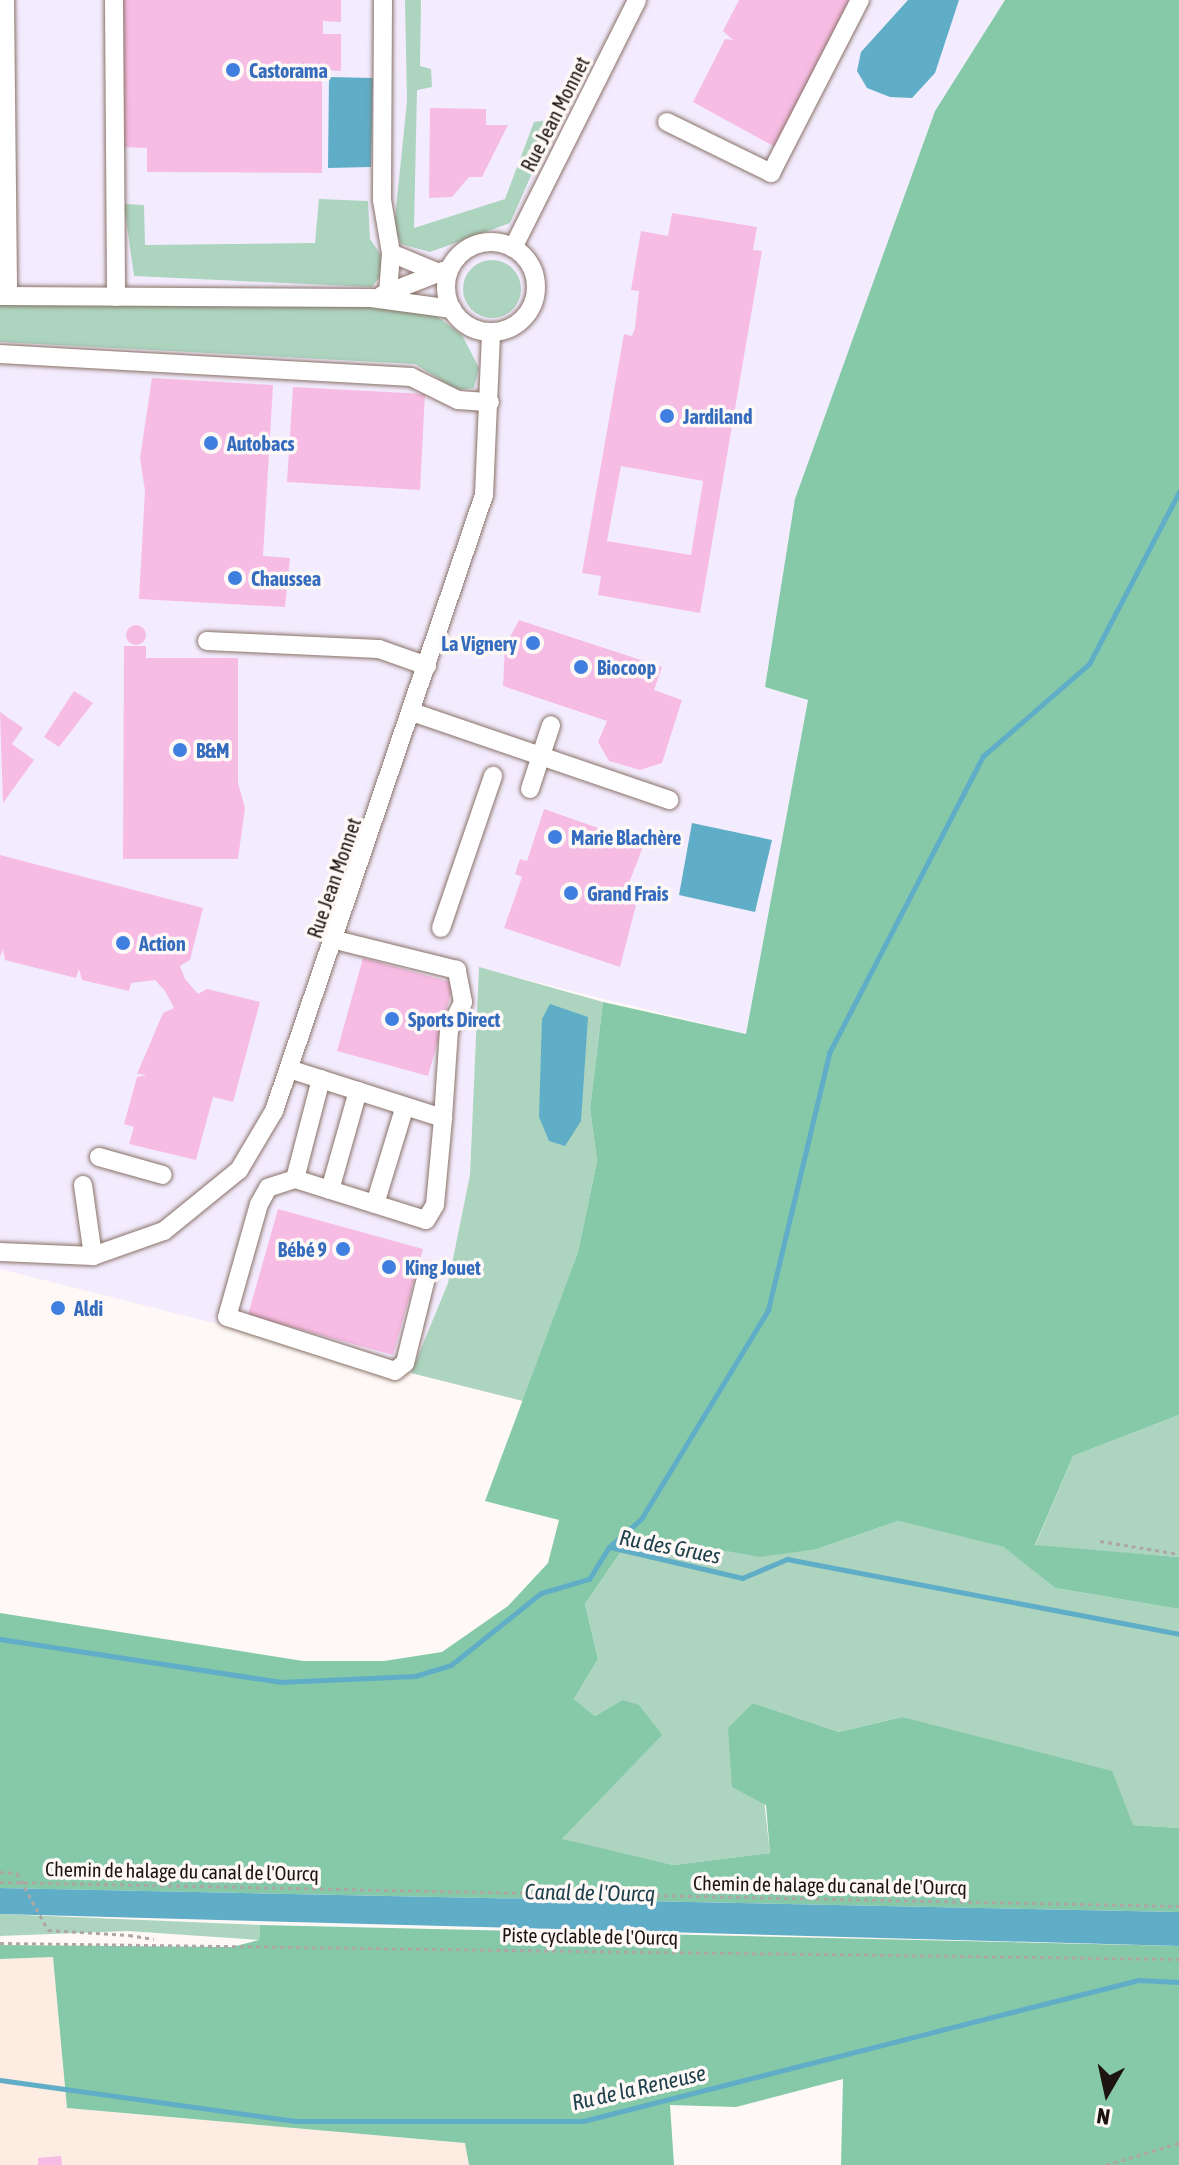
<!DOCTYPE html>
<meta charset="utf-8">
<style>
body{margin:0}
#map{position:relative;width:1179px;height:2165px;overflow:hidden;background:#fef9f6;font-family:"Asap Condensed",sans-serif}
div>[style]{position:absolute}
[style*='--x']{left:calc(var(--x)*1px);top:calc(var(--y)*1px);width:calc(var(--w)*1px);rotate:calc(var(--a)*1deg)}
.commercial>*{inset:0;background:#f3ecfe}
.industrial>*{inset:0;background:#fdece1}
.green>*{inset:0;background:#acd4bf}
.round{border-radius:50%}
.forest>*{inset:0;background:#85c9a8}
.water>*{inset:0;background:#60adc7}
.stream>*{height:5px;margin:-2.5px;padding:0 2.5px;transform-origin:2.5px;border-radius:2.5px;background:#60adc7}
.building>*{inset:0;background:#f7bce4}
.path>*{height:3px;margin-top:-1.5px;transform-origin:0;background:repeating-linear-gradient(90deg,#ada6a3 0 4px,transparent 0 8px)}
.roads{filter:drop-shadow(0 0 2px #897266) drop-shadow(0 0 2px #897266)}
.minor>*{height:18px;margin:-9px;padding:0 9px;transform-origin:9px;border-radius:9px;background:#fff}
.minor>.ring{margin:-9px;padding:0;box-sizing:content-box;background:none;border:18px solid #fff;border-radius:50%}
.path-bridge>*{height:3px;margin-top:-1.5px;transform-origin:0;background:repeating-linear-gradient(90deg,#ada6a3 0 4px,transparent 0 8px)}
.dots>*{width:22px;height:22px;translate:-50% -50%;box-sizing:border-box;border:4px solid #fef9f6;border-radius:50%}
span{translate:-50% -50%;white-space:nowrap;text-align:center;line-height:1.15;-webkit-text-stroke:7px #fef9f6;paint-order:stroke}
.shop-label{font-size:20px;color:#366cbe;font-weight:700}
.left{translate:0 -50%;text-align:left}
.right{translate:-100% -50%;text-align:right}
.street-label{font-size:20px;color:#1d140f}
.water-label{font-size:22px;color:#1e414d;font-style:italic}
.north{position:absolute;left:1067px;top:2053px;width:80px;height:80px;-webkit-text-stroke:6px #fef9f6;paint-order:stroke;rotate:189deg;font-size:22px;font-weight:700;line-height:32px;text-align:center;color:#1d140f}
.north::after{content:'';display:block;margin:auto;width:28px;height:36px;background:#1d140f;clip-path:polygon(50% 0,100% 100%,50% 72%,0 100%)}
</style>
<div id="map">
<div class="commercial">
<i style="clip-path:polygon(0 0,1005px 0,935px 111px,862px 316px,765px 687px,808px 700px,746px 1034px,479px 968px,470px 1175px,448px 1283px,411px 1373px,0 1269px)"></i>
</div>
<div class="industrial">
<i style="clip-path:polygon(53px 1956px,67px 2108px,466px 2143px,469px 2165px,0 2165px,0 1959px)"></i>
</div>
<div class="green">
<i style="clip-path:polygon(405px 0,421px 0,420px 66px,431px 69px,432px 87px,417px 90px,414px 228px,505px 199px,534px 122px,556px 119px,510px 223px,430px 252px,401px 244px,394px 228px,407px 101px)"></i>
<i style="clip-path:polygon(319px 199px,368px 201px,370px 239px,381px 255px,381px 275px,372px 287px,134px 276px,124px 204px,144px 205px,145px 245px,315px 243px)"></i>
<i class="round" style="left:463px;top:260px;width:58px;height:58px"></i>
<i style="clip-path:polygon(0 304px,405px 306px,434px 314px,462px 335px,479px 368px,474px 388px,457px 390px,415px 364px,0 342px)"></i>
<i style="clip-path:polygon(479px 967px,603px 1002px,590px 1109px,597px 1161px,578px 1252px,523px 1401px,411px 1373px,448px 1283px,470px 1175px)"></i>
<i style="clip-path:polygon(1179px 1415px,1179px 1557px,1035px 1546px,1073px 1456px)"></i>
<i style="clip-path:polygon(898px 1521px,1005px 1547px,1055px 1588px,1179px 1609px,1179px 1828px,1133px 1825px,902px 1717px,839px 1732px,753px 1703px,770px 1853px,673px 1865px,561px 1840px,661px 1735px,622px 1700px,595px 1716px,574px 1699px,598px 1659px,585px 1604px,633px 1534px,817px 1549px)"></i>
<i style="clip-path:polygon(0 1914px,260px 1925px,259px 1940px,128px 1931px,0 1936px)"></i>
</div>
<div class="forest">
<i style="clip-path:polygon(1005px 0,1179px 0,1179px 1415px,1073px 1456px,1035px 1545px,1179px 1557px,1179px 1609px,1055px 1588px,1004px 1547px,898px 1521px,817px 1549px,760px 1557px,633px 1534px,585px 1604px,598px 1659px,574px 1699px,595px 1716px,622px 1700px,639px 1705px,662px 1735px,562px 1839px,673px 1865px,770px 1853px,766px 1805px,732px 1787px,728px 1728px,753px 1703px,839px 1732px,902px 1717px,1112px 1771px,1133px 1825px,1179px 1828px,1179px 1912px,0 1888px,0 1613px,303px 1661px,384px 1661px,442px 1652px,508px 1606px,548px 1563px,559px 1520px,485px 1501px,578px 1252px,597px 1161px,590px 1109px,603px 1002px,746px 1034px,808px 700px,765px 687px,795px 499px,935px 111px)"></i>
<i style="clip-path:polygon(260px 1925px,1179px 1946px,1179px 2165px,841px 2165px,843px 2079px,736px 2107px,670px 2105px,674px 2165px,469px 2165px,465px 2143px,67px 2108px,53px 1957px,0 1959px,0 1945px,232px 1947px,259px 1940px)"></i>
</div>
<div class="water">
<i style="clip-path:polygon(908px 0,959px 0,935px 73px,912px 98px,890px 97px,867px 88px,857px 71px,861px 52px)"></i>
<i style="clip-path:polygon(329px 77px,373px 78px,371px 167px,328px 168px)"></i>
<i style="clip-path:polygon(692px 823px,772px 840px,755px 912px,679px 895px)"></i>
<i style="clip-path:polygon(550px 1004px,588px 1017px,581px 1121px,565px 1146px,549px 1141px,539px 1117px,542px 1019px)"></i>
<i style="clip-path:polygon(0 1888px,1179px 1912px,1179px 1946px,0 1914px)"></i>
</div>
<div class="stream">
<i style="--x:610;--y:1547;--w:136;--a:13.2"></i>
<i style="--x:742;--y:1578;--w:49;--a:-22.9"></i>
<i style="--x:787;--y:1559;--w:399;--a:10.8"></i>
<i style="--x:0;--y:1639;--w:283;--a:8.7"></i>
<i style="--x:280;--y:1682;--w:135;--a:-2.5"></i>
<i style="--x:415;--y:1676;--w:38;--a:-17"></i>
<i style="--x:451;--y:1665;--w:115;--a:-38.7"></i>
<i style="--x:541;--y:1593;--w:50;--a:-16.3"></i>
<i style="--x:589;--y:1579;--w:38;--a:-58"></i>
<i style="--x:609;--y:1547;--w:43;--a:-41.2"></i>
<i style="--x:641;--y:1519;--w:245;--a:-58.7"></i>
<i style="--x:768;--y:1310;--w:264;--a:-76.6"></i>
<i style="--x:829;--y:1053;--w:335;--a:-62.6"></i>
<i style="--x:983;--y:756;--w:140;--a:-41"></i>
<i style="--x:1089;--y:664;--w:194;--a:-62.4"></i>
<i style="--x:0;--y:2080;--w:298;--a:7.9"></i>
<i style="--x:295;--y:2121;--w:288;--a:0"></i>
<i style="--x:583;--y:2121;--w:573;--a:-14.25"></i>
<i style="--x:1138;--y:1980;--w:41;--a:2.8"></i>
</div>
<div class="building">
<i style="clip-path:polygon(123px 0,341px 0,341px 22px,323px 21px,323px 34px,341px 34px,341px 71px,322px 70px,322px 173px,147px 172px,147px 148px,122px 147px)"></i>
<i style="clip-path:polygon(739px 0,850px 0,775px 147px,693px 102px,725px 39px,733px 40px,723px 31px)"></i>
<i style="clip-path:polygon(430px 108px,486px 109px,486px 125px,508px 125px,482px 177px,469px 177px,452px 197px,429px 198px)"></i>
<i style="clip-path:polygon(evenodd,672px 213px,757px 227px,753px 250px,762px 251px,700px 613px,598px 595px,601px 576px,582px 573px,624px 334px,632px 336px,635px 328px,639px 291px,631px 290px,641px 231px,668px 236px,672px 213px,621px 466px,703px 481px,691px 555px,607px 541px,621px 466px)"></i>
<i style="clip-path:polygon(152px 378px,273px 385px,263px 556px,290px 558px,285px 607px,139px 599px,145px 491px,140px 458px)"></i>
<i style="clip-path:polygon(293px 387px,425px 394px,420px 490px,287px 482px)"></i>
<i style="clip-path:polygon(519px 620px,662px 667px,654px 690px,682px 700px,662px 763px,640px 770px,609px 761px,598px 742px,607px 721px,503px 686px,505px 646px)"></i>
<i class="round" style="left:126px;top:625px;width:20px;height:20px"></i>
<i style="clip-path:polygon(124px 646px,146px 646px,146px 658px,238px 658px,238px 783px,245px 808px,238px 859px,123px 859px)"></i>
<i style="clip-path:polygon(74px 691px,93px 703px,59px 747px,44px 737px)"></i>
<i style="clip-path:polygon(0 712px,23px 728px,12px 744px,34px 760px,3px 803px)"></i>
<i style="clip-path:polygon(544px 809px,644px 844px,622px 901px,636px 905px,620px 967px,504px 928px,522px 877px,515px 874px,520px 859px,527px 861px)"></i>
<i style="clip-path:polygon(0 855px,203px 908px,190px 960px,180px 966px,185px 979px,198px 994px,207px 989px,260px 1002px,233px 1102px,213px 1097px,196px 1160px,129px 1144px,134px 1127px,124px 1124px,137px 1077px,147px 1075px,137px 1074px,163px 1013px,174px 1008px,165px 991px,155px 980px,131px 983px,129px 991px,82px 980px,79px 969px,76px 978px,5px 960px,3px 949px,0 957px)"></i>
<i style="clip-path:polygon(363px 958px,454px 983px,428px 1076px,337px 1051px)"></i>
<i style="clip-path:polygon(278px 1209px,423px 1249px,393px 1355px,248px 1315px)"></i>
<i style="clip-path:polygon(61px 2156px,62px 2165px,38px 2165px,38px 2158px)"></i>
</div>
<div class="path">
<i style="--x:1100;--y:1541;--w:80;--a:9.3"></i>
<i style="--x:0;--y:1882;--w:1179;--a:1.17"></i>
<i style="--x:129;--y:1935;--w:25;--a:9"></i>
<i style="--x:0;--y:1943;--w:1179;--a:0.78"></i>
<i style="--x:1106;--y:2165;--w:76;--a:-16.8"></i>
</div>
<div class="roads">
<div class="minor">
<i style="--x:5;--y:0;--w:296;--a:89.4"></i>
<i style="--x:114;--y:0;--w:297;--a:89.6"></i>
<i style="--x:383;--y:0;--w:200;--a:90.3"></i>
<i style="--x:382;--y:200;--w:54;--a:80.4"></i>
<i style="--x:667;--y:122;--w:116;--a:26.1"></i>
<i style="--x:771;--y:173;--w:195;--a:-62.8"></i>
<i class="ring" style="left:446px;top:242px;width:72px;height:72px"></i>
<i style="--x:513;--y:248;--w:277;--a:-63.4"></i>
<i style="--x:388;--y:293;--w:40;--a:-85.7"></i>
<i style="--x:391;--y:253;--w:52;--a:22.6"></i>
<i style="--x:382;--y:295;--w:66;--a:-21.5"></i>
<i style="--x:0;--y:296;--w:371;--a:0.3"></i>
<i style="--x:371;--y:298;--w:82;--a:7.7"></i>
<i style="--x:0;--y:354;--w:412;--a:3.2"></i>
<i style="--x:411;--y:377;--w:52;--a:26.1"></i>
<i style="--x:458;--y:400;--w:32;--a:4"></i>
<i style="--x:207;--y:641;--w:172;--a:2.7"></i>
<i style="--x:379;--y:649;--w:51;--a:19.5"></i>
<i style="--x:412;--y:712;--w:272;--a:18.9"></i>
<i style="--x:530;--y:789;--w:67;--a:-71.8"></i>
<i style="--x:441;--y:928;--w:161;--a:-71.1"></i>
<i style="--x:289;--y:1069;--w:162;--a:17.7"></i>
<i style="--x:443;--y:1118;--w:88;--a:-86.1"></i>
<i style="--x:449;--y:1030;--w:31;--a:-63"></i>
<i style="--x:463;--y:1002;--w:33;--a:-101"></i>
<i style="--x:457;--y:970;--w:125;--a:-166.1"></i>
<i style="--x:321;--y:1079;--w:103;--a:104.6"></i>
<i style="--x:295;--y:1179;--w:28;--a:162"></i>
<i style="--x:268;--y:1188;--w:18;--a:119"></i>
<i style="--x:259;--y:1204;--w:117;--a:105.8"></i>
<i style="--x:227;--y:1317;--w:176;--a:17.8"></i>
<i style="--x:395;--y:1371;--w:13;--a:-39"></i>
<i style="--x:405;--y:1363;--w:92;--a:-76.1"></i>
<i style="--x:99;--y:1157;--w:66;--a:15.7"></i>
<i style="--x:295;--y:1179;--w:137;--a:17.4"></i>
<i style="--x:426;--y:1220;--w:17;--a:-59"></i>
<i style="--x:435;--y:1205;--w:87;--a:-84.7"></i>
<i style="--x:83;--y:1185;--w:72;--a:82"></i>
<i style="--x:330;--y:1190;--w:103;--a:-74.2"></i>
<i style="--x:375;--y:1204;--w:102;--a:-73"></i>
<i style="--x:0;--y:1252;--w:93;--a:2.5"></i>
<i style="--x:93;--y:1256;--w:75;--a:-19.4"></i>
<i style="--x:164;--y:1231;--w:97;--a:-39.1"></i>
<i style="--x:239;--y:1170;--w:69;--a:-59.3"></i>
<i style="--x:274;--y:1111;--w:651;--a:-71.18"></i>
<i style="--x:484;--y:495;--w:163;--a:-87.5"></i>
</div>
</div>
<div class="path-bridge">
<i style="--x:0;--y:1872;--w:17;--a:3"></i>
<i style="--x:17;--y:1873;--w:65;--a:61.5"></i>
<i style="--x:48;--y:1930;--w:81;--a:3.5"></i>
</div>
<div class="dots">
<i style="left:233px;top:70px;background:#3f7fe0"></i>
<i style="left:667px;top:416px;background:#3f7fe0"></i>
<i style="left:211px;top:443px;background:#3f7fe0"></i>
<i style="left:235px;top:578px;background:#3f7fe0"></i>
<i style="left:533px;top:643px;background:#3f7fe0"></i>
<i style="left:581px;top:667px;background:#3f7fe0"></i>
<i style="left:180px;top:750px;background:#3f7fe0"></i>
<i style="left:555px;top:837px;background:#3f7fe0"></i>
<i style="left:571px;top:893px;background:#3f7fe0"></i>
<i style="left:123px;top:943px;background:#3f7fe0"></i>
<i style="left:392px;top:1019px;background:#3f7fe0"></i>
<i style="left:343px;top:1249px;background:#3f7fe0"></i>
<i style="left:389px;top:1267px;background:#3f7fe0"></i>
<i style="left:58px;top:1308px;background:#3f7fe0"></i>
</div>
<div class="shop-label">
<span class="left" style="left:249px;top:70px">Castorama</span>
<span class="left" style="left:683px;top:416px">Jardiland</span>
<span class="left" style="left:227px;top:443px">Autobacs</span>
<span class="left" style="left:251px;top:578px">Chaussea</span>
<span class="right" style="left:517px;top:643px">La Vignery</span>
<span class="left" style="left:597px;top:667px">Biocoop</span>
<span class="left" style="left:196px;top:750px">B&amp;M</span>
<span class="left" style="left:571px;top:837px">Marie Blachère</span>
<span class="left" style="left:587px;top:893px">Grand Frais</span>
<span class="left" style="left:139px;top:943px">Action</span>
<span class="left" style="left:408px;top:1019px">Sports Direct</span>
<span class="right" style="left:327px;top:1249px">Bébé 9</span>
<span class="left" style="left:405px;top:1267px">King Jouet</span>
<span class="left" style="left:74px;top:1308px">Aldi</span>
</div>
<div class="street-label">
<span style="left:555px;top:114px;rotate:-63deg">Rue Jean Monnet</span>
<span style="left:334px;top:878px;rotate:-71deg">Rue Jean Monnet</span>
<span style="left:182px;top:1871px;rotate:1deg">Chemin de halage du canal de l'Ourcq</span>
<span style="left:830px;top:1885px;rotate:1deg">Chemin de halage du canal de l'Ourcq</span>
<span style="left:590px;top:1936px;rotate:1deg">Piste cyclable de l'Ourcq</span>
</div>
<div class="water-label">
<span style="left:670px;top:1547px;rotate:11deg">Ru des Grues</span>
<span style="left:590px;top:1893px;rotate:1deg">Canal de l'Ourcq</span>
<span style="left:639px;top:2088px;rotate:-13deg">Ru de la Reneuse</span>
</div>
<div class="north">N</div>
</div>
